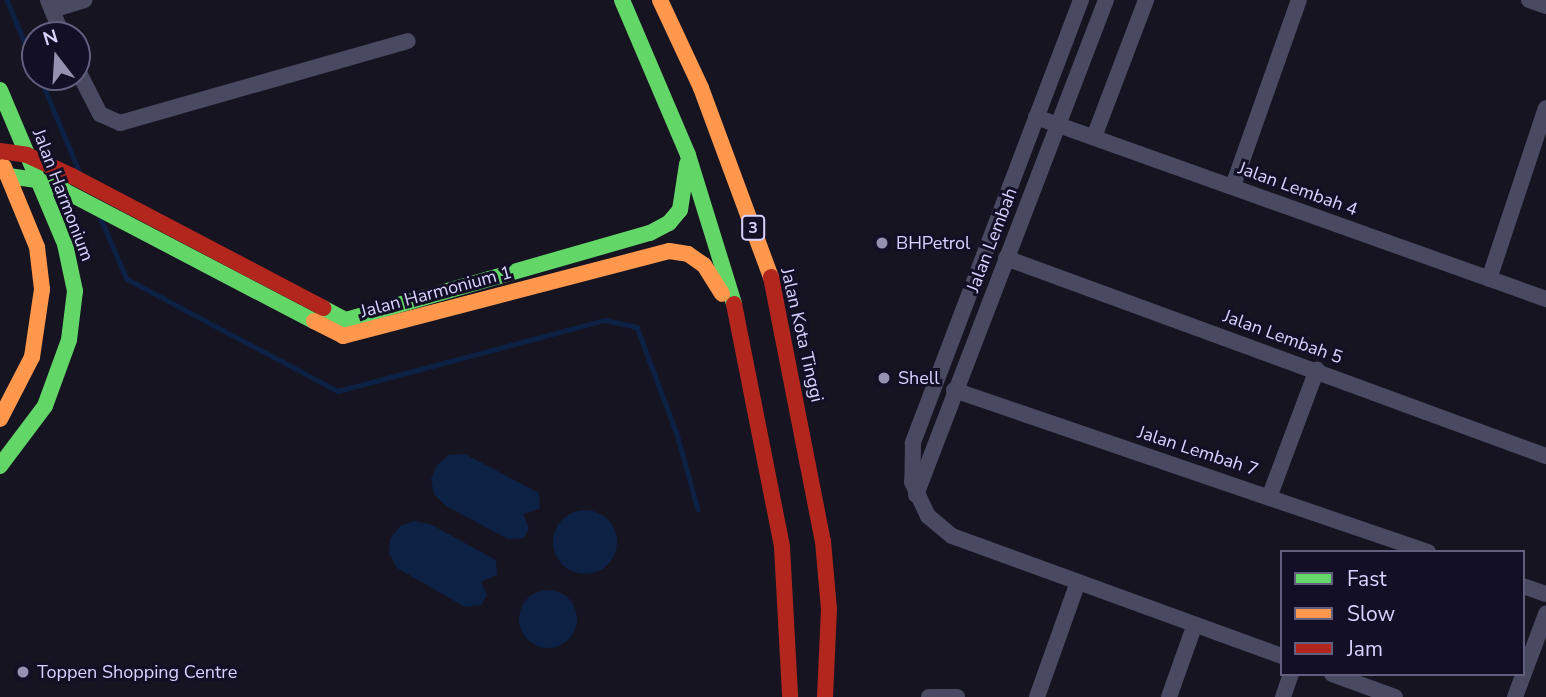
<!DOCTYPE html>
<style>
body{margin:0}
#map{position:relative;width:1546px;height:697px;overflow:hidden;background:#161421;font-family:"Nunito Sans",sans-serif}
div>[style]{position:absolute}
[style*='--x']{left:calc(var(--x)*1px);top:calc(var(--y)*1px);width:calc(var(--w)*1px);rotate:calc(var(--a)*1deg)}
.water>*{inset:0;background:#0d2144}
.round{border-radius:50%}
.stream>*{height:4.5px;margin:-2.25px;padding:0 2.25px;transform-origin:2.25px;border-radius:2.25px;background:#0d2144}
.street>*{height:16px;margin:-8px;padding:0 8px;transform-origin:8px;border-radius:8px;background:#4a4962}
.fast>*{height:16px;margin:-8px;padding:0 8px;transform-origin:8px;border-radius:8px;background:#63d668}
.slow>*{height:16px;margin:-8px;padding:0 8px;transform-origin:8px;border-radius:8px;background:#ff974d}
.jam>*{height:16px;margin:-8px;padding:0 8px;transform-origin:8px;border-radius:8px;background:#b3261e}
.dots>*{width:19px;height:19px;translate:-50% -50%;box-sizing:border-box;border:4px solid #130f26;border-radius:50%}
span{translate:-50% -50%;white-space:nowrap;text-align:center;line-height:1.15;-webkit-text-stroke:6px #130f26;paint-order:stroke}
.shield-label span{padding:2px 5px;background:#130f26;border:2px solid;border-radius:5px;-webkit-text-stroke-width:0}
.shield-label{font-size:16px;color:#d9d4ff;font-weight:700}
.street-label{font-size:18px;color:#d9d4ff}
.poi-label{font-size:18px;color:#d9d4ff}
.left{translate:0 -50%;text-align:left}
.legend{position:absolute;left:1280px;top:550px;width:245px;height:126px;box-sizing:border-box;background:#130f26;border:2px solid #625e7d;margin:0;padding:9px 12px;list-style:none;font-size:21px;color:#d9d4ff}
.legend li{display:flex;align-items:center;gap:14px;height:35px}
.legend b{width:35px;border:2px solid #625e7d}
.north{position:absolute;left:21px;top:21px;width:70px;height:70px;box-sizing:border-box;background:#130f26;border:2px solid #625e7d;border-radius:50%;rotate:343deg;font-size:19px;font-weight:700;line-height:28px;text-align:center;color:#d9d4ff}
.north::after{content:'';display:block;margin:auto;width:24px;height:32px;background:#9591b1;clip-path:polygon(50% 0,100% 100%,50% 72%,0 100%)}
</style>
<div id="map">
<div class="water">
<i style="clip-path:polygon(465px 454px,539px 493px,540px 508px,523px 514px,529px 528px,524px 538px,508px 539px,446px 506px,434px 494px,431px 479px,437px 465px,449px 455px)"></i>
<i class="round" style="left:553px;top:510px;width:64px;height:64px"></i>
<i style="clip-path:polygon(414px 521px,430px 524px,496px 560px,497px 575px,481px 582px,487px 595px,481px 605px,465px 607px,397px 568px,389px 554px,390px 539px,400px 526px)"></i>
<i class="round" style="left:519px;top:590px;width:58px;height:58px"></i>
</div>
<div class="stream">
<i style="--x:7;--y:0;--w:72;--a:67"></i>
<i style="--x:40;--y:77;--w:104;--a:67.4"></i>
<i style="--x:101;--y:219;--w:65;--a:66.6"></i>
<i style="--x:127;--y:279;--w:239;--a:28"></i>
<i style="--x:338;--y:391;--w:276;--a:-14.9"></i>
<i style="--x:605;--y:320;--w:33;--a:12"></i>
<i style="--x:637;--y:327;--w:114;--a:69.5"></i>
<i style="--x:677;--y:434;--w:78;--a:74.4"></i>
</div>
<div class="street">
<i style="--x:48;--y:0;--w:38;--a:68"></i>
<i style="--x:1081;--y:0;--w:474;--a:110.8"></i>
<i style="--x:913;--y:443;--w:39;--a:91"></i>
<i style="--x:912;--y:482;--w:38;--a:65"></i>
<i style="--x:928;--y:516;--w:31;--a:40"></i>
<i style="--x:952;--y:536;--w:351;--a:20"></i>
<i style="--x:1529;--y:0;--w:18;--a:19"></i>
<i style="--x:52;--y:10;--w:34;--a:-17"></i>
<i style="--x:77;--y:69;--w:51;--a:62.9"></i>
<i style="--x:100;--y:114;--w:22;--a:24"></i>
<i style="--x:120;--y:123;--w:299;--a:-15.9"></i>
<i style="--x:1036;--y:117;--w:542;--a:19.64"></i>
<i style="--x:1094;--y:137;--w:147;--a:-69.2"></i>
<i style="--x:1233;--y:186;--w:197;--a:-70.5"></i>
<i style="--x:1006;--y:258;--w:575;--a:20.14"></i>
<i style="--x:1489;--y:279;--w:180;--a:-71.6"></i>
<i style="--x:954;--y:390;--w:501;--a:18.87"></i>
<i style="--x:916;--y:495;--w:530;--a:-69"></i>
<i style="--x:1270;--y:495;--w:134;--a:-69.5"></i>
<i style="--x:1523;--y:586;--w:24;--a:19"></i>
<i style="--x:1332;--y:674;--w:67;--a:20.1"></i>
<i style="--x:929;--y:697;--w:28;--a:0"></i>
<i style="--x:1037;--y:697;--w:122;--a:-70.4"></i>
<i style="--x:1169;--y:697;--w:77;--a:-70.4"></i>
<i style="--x:1283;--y:697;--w:24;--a:-71"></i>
<i style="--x:1515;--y:697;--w:89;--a:-69.5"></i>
</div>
<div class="fast">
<i style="--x:622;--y:0;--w:168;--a:66.9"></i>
<i style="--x:688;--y:155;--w:156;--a:72.8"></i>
<i style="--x:0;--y:90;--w:167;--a:67.1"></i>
<i style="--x:65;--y:244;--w:48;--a:78"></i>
<i style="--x:75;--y:291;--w:49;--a:97"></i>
<i style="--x:69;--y:340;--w:70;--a:110"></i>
<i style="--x:45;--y:406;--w:75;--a:126.9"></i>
<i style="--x:8;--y:176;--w:29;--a:8"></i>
<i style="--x:37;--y:180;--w:30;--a:21"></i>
<i style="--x:65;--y:191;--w:281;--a:27.6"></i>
<i style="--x:323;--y:308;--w:26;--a:28"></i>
<i style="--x:346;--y:320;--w:316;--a:-16"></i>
<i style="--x:650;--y:233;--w:21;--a:-28"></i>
<i style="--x:669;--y:223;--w:17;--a:-50"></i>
<i style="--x:680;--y:210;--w:47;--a:-81.3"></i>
</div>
<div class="slow">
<i style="--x:660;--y:0;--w:97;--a:65"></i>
<i style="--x:701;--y:88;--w:202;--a:69.7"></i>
<i style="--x:314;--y:321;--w:33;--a:27"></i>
<i style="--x:343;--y:336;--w:337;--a:-14.6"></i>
<i style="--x:669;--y:251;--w:19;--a:9"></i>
<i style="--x:688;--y:254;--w:19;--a:35"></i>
<i style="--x:704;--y:265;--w:34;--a:58"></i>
<i style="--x:0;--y:419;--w:70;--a:-62.7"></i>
<i style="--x:32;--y:357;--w:69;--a:-81.6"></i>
<i style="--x:42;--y:289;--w:42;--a:-96.8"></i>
<i style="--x:37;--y:247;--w:87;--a:-112.4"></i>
</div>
<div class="jam">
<i style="--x:0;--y:151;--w:27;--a:8"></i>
<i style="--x:27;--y:155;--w:50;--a:25"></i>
<i style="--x:72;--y:176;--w:284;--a:27.7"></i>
<i style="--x:771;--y:277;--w:269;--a:78.9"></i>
<i style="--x:823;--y:541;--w:68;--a:85"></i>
<i style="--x:829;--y:609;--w:88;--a:92.6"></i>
<i style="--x:734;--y:304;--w:248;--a:78.8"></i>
<i style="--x:782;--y:547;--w:150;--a:86.9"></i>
</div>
<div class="dots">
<i style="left:882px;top:243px;background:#9591b1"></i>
<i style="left:884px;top:378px;background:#9591b1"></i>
<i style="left:23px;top:672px;background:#9591b1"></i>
</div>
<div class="shield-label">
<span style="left:753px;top:228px">3</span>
</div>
<div class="street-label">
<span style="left:1298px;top:189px;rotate:20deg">Jalan Lembah 4</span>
<span style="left:63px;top:195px;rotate:69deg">Jalan Harmonium</span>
<span style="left:992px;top:240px;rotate:-69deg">Jalan Lembah</span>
<span style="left:436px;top:292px;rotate:-15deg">Jalan Harmonium 1</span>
<span style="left:802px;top:335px;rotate:77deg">Jalan Kota Tinggi</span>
<span style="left:1283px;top:337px;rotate:20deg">Jalan Lembah 5</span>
<span style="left:1198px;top:451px;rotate:18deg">Jalan Lembah 7</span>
</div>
<div class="poi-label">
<span class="left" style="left:896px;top:243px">BHPetrol</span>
<span class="left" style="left:898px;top:378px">Shell</span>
<span class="left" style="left:37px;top:672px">Toppen Shopping Centre</span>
</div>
<ul class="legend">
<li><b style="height:9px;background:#63d668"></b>Fast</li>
<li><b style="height:9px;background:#ff974d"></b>Slow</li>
<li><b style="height:9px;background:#b3261e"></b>Jam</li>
</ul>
<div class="north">N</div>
</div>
